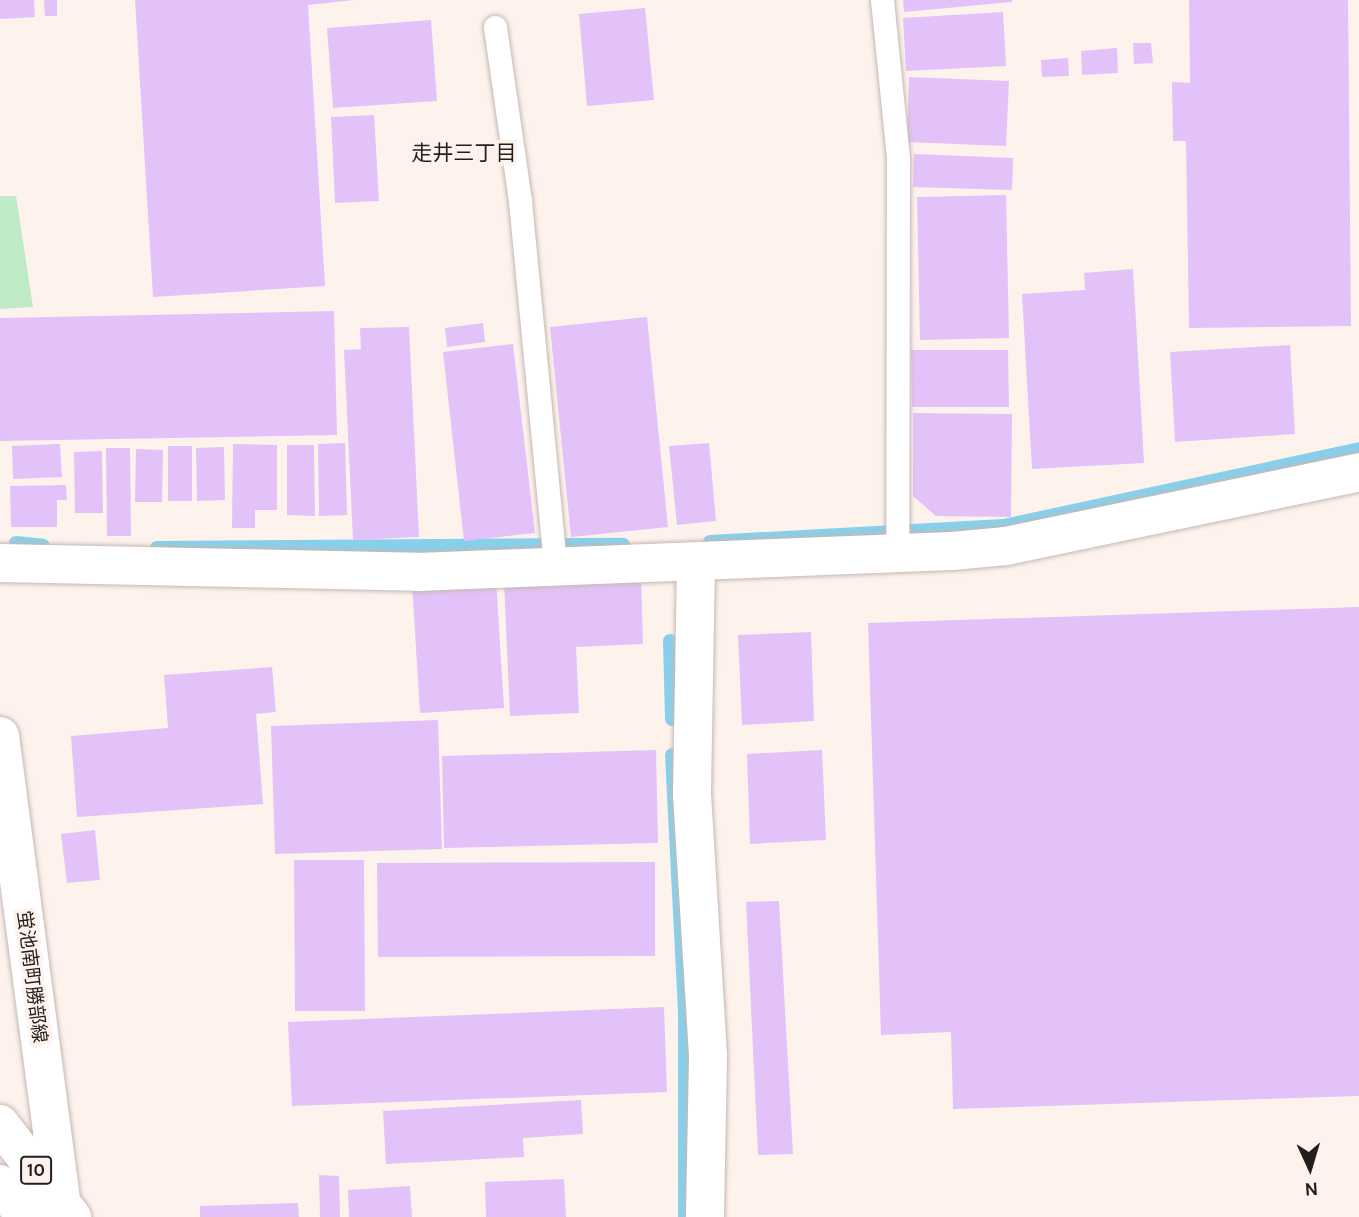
<!DOCTYPE html>
<meta charset="utf-8">
<style>
body{margin:0}
#map{position:relative;width:1359px;height:1217px;overflow:hidden;background:#fef2ed;font-family:Karla,"Noto Sans JP",sans-serif}
div>[style]{position:absolute}
[style*='--x']{left:calc(var(--x)*1px);top:calc(var(--y)*1px);width:calc(var(--w)*1px);rotate:calc(var(--a)*1deg)}
.green>*{inset:0;background:#beebc6}
.stream>*{height:14px;margin:-7px;padding:0 7px;transform-origin:7px;border-radius:7px;background:#87d0ec}
.building>*{inset:0;background:#e2c2f8}
.roads{filter:drop-shadow(0 0 2px #c5b8b2) drop-shadow(0 0 2px #c5b8b2)}
.lane>*{height:23px;margin:-11.5px;padding:0 11.5px;transform-origin:11.5px;border-radius:11.5px;background:#fff}
.street>*{height:38px;margin:-19px;padding:0 19px;transform-origin:19px;border-radius:19px;background:#fff}
.secondary>*{height:38px;margin:-19px;padding:0 19px;transform-origin:19px;border-radius:19px;background:#fff}
.primary>*{height:38px;margin:-19px;padding:0 19px;transform-origin:19px;border-radius:19px;background:#fff}
.highway>*{height:38px;margin:-19px;padding:0 19px;transform-origin:19px;border-radius:19px;background:#fff}
span{translate:-50% -50%;white-space:nowrap;text-align:center;line-height:1.15;-webkit-text-stroke:7px #fef2ed;paint-order:stroke}
.shield-label span{padding:2px 5px;background:#fef2ed;border:2px solid;border-radius:5px;-webkit-text-stroke-width:0}
.shield-label{font-size:18px;color:#231e1c;font-weight:700}
.street-label{font-size:19px;color:#231e1c}
.neighbourhood-label{font-size:21px;color:#231e1c}
.north{position:absolute;left:1275px;top:1133px;width:70px;height:70px;-webkit-text-stroke:5px #fef2ed;paint-order:stroke;rotate:176deg;font-size:19px;font-weight:700;line-height:28px;text-align:center;color:#231e1c}
.north::after{content:'';display:block;margin:auto;width:24px;height:32px;background:#231e1c;clip-path:polygon(50% 0,100% 100%,50% 72%,0 100%)}
</style>
<div id="map">
<div class="green">
<i style="clip-path:polygon(0 196px,16px 196px,33px 307px,0 309px)"></i>
</div>
<div class="stream">
<i style="--x:710;--y:542;--w:294;--a:-3.1"></i>
<i style="--x:1004;--y:526;--w:363;--a:-12.2"></i>
<i style="--x:16;--y:543;--w:27;--a:6"></i>
<i style="--x:157;--y:548;--w:466;--a:-0.4"></i>
<i style="--x:670;--y:641;--w:78;--a:88.5"></i>
<i style="--x:672;--y:755;--w:259;--a:87.1"></i>
<i style="--x:685;--y:1014;--w:203;--a:90"></i>
</div>
<div class="building">
<i style="clip-path:polygon(0 0,34px 0,35px 17px,0 19px)"></i>
<i style="clip-path:polygon(44px 0,57px 0,57px 16px,45px 16px)"></i>
<i style="clip-path:polygon(135px 0,353px 0,308px 5px,325px 286px,153px 297px)"></i>
<i style="clip-path:polygon(903px 0,1012px 0,1012px 2px,904px 12px)"></i>
<i style="clip-path:polygon(1189px 0,1348px 0,1351px 326px,1189px 328px,1186px 141px,1173px 141px,1172px 82px,1190px 83px)"></i>
<i style="clip-path:polygon(645px 8px,654px 100px,587px 106px,579px 14px)"></i>
<i style="clip-path:polygon(1003px 12px,1006px 66px,906px 71px,903px 18px)"></i>
<i style="clip-path:polygon(431px 20px,437px 101px,333px 108px,327px 28px)"></i>
<i style="clip-path:polygon(1133px 43px,1151px 43px,1153px 63px,1134px 64px)"></i>
<i style="clip-path:polygon(1117px 48px,1118px 73px,1082px 75px,1081px 51px)"></i>
<i style="clip-path:polygon(1068px 58px,1069px 76px,1042px 77px,1041px 60px)"></i>
<i style="clip-path:polygon(909px 77px,1009px 81px,1006px 146px,907px 142px)"></i>
<i style="clip-path:polygon(374px 115px,379px 201px,335px 203px,331px 117px)"></i>
<i style="clip-path:polygon(914px 154px,1013px 158px,1012px 190px,913px 187px)"></i>
<i style="clip-path:polygon(1006px 195px,1009px 338px,920px 340px,917px 197px)"></i>
<i style="clip-path:polygon(1133px 269px,1144px 463px,1032px 469px,1022px 294px,1085px 290px,1084px 273px)"></i>
<i style="clip-path:polygon(334px 311px,337px 435px,0 441px,0 318px)"></i>
<i style="clip-path:polygon(647px 317px,668px 527px,571px 537px,550px 327px)"></i>
<i style="clip-path:polygon(483px 323px,485px 342px,447px 347px,445px 328px)"></i>
<i style="clip-path:polygon(409px 327px,419px 537px,353px 540px,344px 350px,361px 349px,360px 328px)"></i>
<i style="clip-path:polygon(513px 344px,535px 533px,464px 541px,443px 352px)"></i>
<i style="clip-path:polygon(1290px 345px,1295px 434px,1175px 442px,1170px 352px)"></i>
<i style="clip-path:polygon(911px 350px,1008px 350px,1009px 407px,912px 407px)"></i>
<i style="clip-path:polygon(913px 413px,1012px 414px,1011px 517px,936px 516px,913px 496px)"></i>
<i style="clip-path:polygon(345px 443px,347px 515px,319px 516px,318px 444px)"></i>
<i style="clip-path:polygon(709px 443px,716px 521px,677px 525px,669px 446px)"></i>
<i style="clip-path:polygon(60px 444px,62px 477px,13px 479px,12px 446px)"></i>
<i style="clip-path:polygon(233px 444px,277px 445px,277px 510px,255px 510px,255px 528px,232px 528px)"></i>
<i style="clip-path:polygon(287px 445px,314px 445px,315px 516px,287px 515px)"></i>
<i style="clip-path:polygon(168px 446px,192px 446px,192px 501px,168px 501px)"></i>
<i style="clip-path:polygon(224px 447px,225px 500px,197px 501px,196px 448px)"></i>
<i style="clip-path:polygon(106px 448px,130px 448px,131px 536px,107px 536px)"></i>
<i style="clip-path:polygon(136px 449px,163px 450px,162px 502px,135px 502px)"></i>
<i style="clip-path:polygon(102px 451px,103px 513px,75px 513px,74px 452px)"></i>
<i style="clip-path:polygon(66px 485px,67px 500px,57px 500px,57px 527px,11px 527px,10px 486px)"></i>
<i style="clip-path:polygon(641px 575px,643px 644px,576px 647px,579px 713px,510px 716px,504px 581px)"></i>
<i style="clip-path:polygon(496px 579px,504px 708px,420px 713px,412px 584px)"></i>
<i style="clip-path:polygon(1359px 607px,1359px 1096px,953px 1109px,951px 1032px,881px 1035px,868px 623px)"></i>
<i style="clip-path:polygon(811px 632px,814px 721px,742px 725px,738px 635px)"></i>
<i style="clip-path:polygon(272px 667px,276px 712px,256px 714px,263px 804px,77px 817px,71px 736px,168px 728px,164px 675px)"></i>
<i style="clip-path:polygon(438px 720px,442px 849px,275px 854px,271px 726px)"></i>
<i style="clip-path:polygon(656px 750px,658px 843px,444px 848px,442px 756px)"></i>
<i style="clip-path:polygon(822px 750px,826px 840px,750px 844px,747px 754px)"></i>
<i style="clip-path:polygon(95px 830px,100px 880px,67px 883px,61px 834px)"></i>
<i style="clip-path:polygon(294px 860px,364px 860px,365px 1011px,295px 1011px)"></i>
<i style="clip-path:polygon(655px 862px,655px 956px,378px 957px,377px 863px)"></i>
<i style="clip-path:polygon(779px 901px,793px 1154px,758px 1155px,746px 902px)"></i>
<i style="clip-path:polygon(664px 1007px,667px 1092px,292px 1106px,288px 1022px)"></i>
<i style="clip-path:polygon(581px 1100px,583px 1134px,523px 1138px,524px 1157px,386px 1164px,383px 1111px)"></i>
<i style="clip-path:polygon(319px 1175px,339px 1176px,340px 1217px,320px 1217px)"></i>
<i style="clip-path:polygon(564px 1179px,566px 1217px,486px 1217px,485px 1182px)"></i>
<i style="clip-path:polygon(410px 1186px,412px 1217px,349px 1217px,348px 1190px)"></i>
<i style="clip-path:polygon(298px 1203px,299px 1217px,200px 1217px,200px 1206px)"></i>
</div>
<div class="roads">
<div class="lane">
<i style="--x:882;--y:0;--w:159;--a:84.2"></i>
<i style="--x:898;--y:158;--w:396;--a:90.1"></i>
<i style="--x:495;--y:27;--w:176;--a:81.8"></i>
<i style="--x:520;--y:201;--w:368;--a:84.5"></i>
</div>
<div class="street">
<i style="--x:0;--y:563;--w:418;--a:1.2"></i>
<i style="--x:418;--y:572;--w:534;--a:-2.25"></i>
<i style="--x:952;--y:551;--w:54;--a:-5.3"></i>
<i style="--x:1006;--y:546;--w:361;--a:-11.8"></i>
<i style="--x:696;--y:563;--w:231;--a:91"></i>
<i style="--x:692;--y:794;--w:264;--a:86.5"></i>
<i style="--x:708;--y:1058;--w:159;--a:91.1"></i>
</div>
<div class="secondary">
<i style="--x:0;--y:736;--w:483;--a:82.5"></i>
</div>
<div class="primary">
<i style="--x:0;--y:1124;--w:118;--a:52.3"></i>
</div>
<div class="highway">
<i style="--x:0;--y:1184;--w:42;--a:51.8"></i>
</div>
</div>
<div class="shield-label">
<span style="left:36px;top:1170px">10</span>
</div>
<div class="street-label">
<span style="left:31px;top:977px;rotate:83deg">蛍池南町勝部線</span>
</div>
<div class="neighbourhood-label">
<span style="left:464px;top:153px">走井三丁目</span>
</div>
<div class="north">N</div>
</div>
